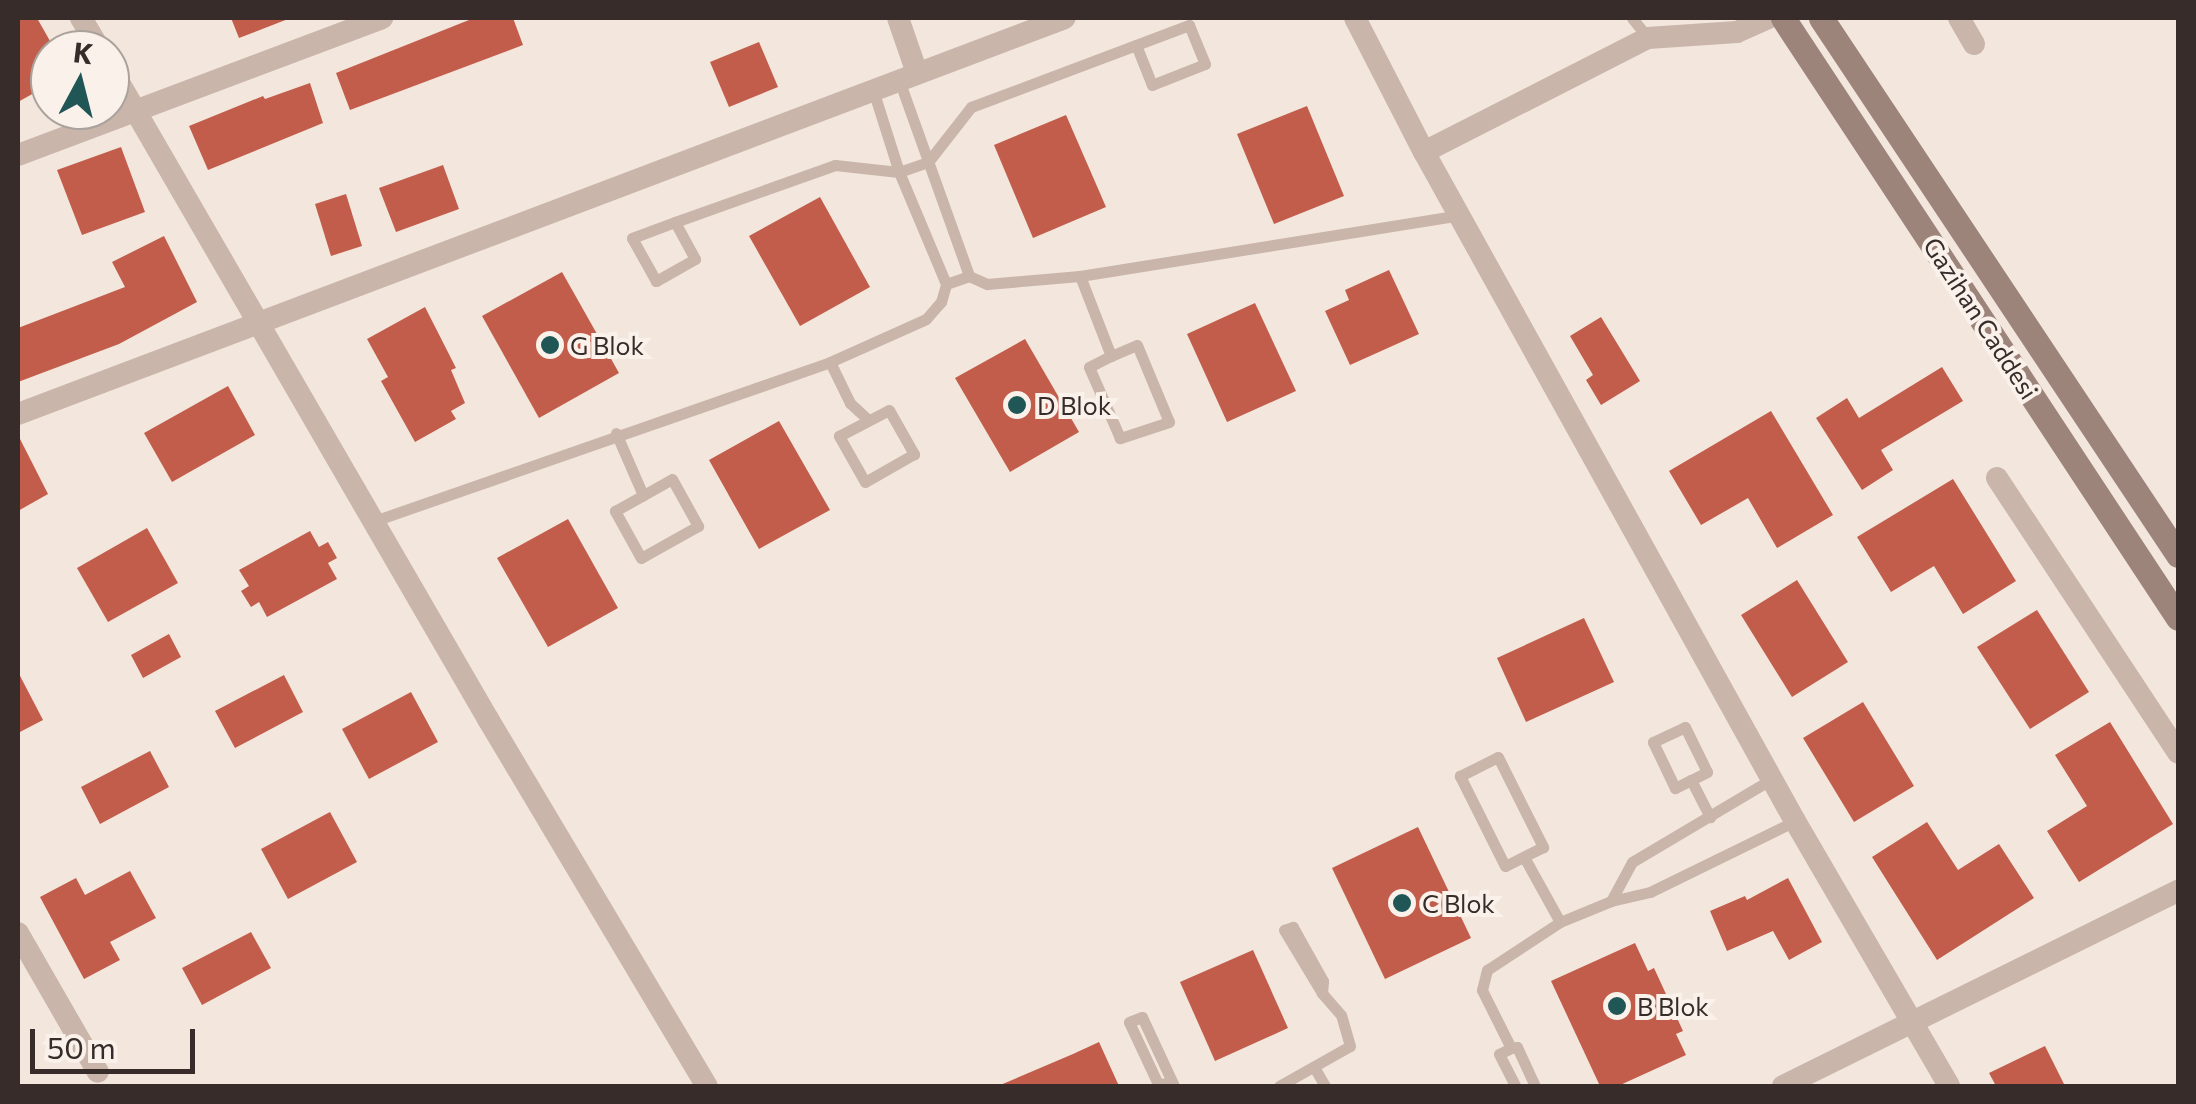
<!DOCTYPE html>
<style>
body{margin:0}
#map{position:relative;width:2196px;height:1104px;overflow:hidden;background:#f2e6dd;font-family:Commissioner,sans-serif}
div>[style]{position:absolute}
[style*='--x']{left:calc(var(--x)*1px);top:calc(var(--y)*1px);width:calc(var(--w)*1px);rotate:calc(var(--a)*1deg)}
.building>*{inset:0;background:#c25d4b}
.service>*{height:11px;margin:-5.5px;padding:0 5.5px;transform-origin:5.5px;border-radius:5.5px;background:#c9b5a9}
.minor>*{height:22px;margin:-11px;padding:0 11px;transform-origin:11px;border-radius:11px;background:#c9b5a9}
.secondary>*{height:25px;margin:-12.5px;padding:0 12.5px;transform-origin:12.5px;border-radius:12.5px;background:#9d847b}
.dots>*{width:28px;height:28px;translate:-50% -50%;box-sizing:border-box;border:5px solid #f9f1ea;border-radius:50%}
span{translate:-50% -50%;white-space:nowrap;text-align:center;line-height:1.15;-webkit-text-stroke:8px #f9f1ea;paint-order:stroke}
.street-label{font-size:25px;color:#372c29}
.poi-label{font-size:25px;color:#372c29}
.left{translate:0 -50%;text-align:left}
.frame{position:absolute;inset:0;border:20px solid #372c29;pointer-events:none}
.north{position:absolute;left:30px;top:30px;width:100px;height:100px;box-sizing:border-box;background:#f9f1ea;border:2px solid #aba29d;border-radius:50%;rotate:7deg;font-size:28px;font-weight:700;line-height:40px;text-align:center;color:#372c29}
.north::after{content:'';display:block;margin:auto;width:35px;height:45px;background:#205756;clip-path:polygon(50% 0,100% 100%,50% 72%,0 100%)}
.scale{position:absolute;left:30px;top:1029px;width:165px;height:45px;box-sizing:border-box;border:5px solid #372c29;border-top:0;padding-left:12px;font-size:30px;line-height:35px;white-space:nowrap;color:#372c29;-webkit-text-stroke:8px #f9f1ea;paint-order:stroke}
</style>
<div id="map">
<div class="building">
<i style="clip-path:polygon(18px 18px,37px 18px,50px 41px,50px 84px,18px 102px)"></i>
<i style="clip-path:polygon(231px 18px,288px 18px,288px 19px,239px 38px)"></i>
<i style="clip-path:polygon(474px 18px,513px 18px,523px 45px,350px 110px,336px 73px)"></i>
<i style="clip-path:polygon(759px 42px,778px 87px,729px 107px,710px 62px)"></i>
<i style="clip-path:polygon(310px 83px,323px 123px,208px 170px,189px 126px,263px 96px,265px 99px)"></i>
<i style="clip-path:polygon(1307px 106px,1344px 196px,1274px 224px,1237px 134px)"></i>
<i style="clip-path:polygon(1066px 115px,1106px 207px,1033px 238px,994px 145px)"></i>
<i style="clip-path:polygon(121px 147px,145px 212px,82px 235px,57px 170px)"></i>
<i style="clip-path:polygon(443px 165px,459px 209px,396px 232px,379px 188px)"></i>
<i style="clip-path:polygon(346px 194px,362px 246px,331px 256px,315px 204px)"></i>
<i style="clip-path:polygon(820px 197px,870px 287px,800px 326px,749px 236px)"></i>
<i style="clip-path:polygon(164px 236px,197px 302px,119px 344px,18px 382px,18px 328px,125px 287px,112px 262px)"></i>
<i style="clip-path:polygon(1389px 270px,1419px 334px,1350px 365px,1325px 311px,1349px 300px,1345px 290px)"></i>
<i style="clip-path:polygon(562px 272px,619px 373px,539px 418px,482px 316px)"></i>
<i style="clip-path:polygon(1255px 303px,1296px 391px,1227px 422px,1187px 334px)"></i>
<i style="clip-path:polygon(425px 307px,456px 368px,451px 370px,465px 403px,451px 411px,456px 419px,415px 442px,381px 381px,388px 377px,367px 339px)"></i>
<i style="clip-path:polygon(1601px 317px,1640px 381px,1601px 405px,1586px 380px,1593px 375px,1570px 336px)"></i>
<i style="clip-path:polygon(1025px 339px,1079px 432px,1010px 472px,955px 378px)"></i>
<i style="clip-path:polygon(1942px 367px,1963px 401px,1881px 450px,1893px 470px,1862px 490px,1816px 418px,1847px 398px,1859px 418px)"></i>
<i style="clip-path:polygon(228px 386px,255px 435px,172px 482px,144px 433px)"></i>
<i style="clip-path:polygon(1771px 411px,1833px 515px,1777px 548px,1748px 498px,1701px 525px,1669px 471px)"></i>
<i style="clip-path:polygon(779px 421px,830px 510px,759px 549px,709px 460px)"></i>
<i style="clip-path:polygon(18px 435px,48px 494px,18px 511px)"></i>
<i style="clip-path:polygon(1953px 479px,2016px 581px,1963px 614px,1934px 566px,1891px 592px,1857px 537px)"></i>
<i style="clip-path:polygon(568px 519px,618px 608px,548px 647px,497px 558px)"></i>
<i style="clip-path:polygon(147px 528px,178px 583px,108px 622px,77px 568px)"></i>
<i style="clip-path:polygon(310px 531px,319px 547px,328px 542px,337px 558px,328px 563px,337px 579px,267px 617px,259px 602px,251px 607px,241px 591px,249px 586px,239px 570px)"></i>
<i style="clip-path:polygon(1797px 580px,1848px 662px,1792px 697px,1741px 615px)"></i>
<i style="clip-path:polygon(2037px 610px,2089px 692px,2030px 729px,1977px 647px)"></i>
<i style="clip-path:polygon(1584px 618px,1614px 682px,1526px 722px,1497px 658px)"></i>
<i style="clip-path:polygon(169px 634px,181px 657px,143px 678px,131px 655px)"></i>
<i style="clip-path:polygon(18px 672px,43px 720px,18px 733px)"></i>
<i style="clip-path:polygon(284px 675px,303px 712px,235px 748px,215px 711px)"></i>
<i style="clip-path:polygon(411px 692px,438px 742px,369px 779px,342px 729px)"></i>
<i style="clip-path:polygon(1863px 702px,1914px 786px,1854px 822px,1803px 738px)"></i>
<i style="clip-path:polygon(2110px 722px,2173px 824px,2079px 882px,2047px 831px,2087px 806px,2055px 755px)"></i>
<i style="clip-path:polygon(150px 751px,169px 787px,100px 824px,81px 787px)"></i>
<i style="clip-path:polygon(330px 812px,357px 862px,288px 899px,261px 849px)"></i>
<i style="clip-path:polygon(1927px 822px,1958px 870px,1999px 844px,2034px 898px,1937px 960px,1872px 857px)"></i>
<i style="clip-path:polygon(1418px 827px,1471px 938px,1385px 979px,1332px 868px)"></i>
<i style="clip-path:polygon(130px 871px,156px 918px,110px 942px,120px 960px,84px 979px,40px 897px,76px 878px,85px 895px)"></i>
<i style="clip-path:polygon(1788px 878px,1822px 942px,1789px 960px,1773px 931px,1727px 951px,1710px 911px,1745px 896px,1747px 900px)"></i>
<i style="clip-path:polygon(251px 932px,271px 968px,202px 1005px,182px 968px)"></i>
<i style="clip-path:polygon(1635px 943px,1648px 971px,1654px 968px,1683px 1031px,1676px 1034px,1686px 1055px,1618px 1086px,1600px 1086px,1551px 981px)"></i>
<i style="clip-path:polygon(1253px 950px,1288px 1028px,1215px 1061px,1180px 982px)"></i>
<i style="clip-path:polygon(1099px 1042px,1119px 1086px,998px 1086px,1073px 1054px)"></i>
<i style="clip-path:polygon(2045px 1046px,2065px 1086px,1996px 1086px,1989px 1073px)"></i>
</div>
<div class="service">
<i style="--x:1632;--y:18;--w:26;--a:51"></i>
<i style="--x:899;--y:80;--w:208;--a:70.3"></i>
<i style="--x:873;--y:90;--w:86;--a:72.4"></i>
<i style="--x:899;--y:172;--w:121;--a:67.2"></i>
<i style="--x:675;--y:222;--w:42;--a:61.6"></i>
<i style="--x:695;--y:259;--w:45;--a:150.6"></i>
<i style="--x:656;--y:281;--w:49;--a:-119.2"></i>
<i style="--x:632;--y:238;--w:46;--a:-20.4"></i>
<i style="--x:675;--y:222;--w:170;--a:-19.6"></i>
<i style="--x:835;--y:165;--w:64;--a:6.2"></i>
<i style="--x:899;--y:172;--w:31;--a:-19"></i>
<i style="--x:928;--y:162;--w:70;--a:-52"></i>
<i style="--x:971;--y:107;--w:233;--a:-20.6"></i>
<i style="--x:1189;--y:25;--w:42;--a:67.7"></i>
<i style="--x:1205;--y:64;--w:57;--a:158.4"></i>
<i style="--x:1152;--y:85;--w:43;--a:-111.8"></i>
<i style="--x:1080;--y:276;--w:86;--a:68.8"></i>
<i style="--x:1111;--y:356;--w:28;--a:-23"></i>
<i style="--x:1137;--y:345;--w:83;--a:67.4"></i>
<i style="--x:1169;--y:422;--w:52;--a:161.9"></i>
<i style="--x:1120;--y:438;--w:77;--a:-113.6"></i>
<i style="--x:1089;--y:367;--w:25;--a:-27"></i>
<i style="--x:830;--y:362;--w:46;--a:64"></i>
<i style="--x:850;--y:403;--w:25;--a:43"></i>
<i style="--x:889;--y:410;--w:51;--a:60.4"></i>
<i style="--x:914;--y:454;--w:56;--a:150.3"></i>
<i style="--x:865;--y:482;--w:53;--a:-119.5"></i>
<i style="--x:839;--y:436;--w:56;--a:-27.5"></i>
<i style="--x:616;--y:433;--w:68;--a:66.5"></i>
<i style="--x:672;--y:479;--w:54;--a:61"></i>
<i style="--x:698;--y:526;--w:65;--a:150.7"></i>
<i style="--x:641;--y:558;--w:54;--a:-119"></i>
<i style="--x:615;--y:511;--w:65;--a:-29.3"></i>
<i style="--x:374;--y:521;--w:483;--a:-19.2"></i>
<i style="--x:830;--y:362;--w:105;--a:-24.1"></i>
<i style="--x:926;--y:319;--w:23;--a:-49"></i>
<i style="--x:941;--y:302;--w:19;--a:-74"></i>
<i style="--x:946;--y:284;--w:24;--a:-19"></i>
<i style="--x:969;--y:276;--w:20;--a:24"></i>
<i style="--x:987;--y:284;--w:93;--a:-4.9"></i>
<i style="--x:1080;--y:276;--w:384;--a:-9.1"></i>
<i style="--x:1498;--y:757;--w:101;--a:63.4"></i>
<i style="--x:1543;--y:847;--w:42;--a:153.4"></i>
<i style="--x:1505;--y:866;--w:101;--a:-116.6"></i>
<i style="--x:1460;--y:776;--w:42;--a:-26.6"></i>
<i style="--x:1691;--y:780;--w:18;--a:153"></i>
<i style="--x:1675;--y:788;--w:51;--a:-115.6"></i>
<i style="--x:1653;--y:742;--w:35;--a:-25"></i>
<i style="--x:1685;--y:727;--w:50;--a:63.9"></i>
<i style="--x:1707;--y:772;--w:18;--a:153"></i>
<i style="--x:1691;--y:780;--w:42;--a:62.8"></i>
<i style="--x:1524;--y:857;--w:74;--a:61"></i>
<i style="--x:1611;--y:901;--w:44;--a:-61.7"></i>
<i style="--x:1632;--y:862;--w:163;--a:-30.7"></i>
<i style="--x:1511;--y:1048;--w:13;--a:153"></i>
<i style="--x:1499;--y:1054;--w:36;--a:63"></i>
<i style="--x:1314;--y:1067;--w:22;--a:60"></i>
<i style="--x:1170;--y:1083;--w:12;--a:175"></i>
<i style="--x:1158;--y:1084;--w:68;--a:-115.1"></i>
<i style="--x:1129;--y:1022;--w:14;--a:-21"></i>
<i style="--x:1142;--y:1017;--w:76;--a:65.1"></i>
<i style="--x:1279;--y:1086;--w:81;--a:-29.4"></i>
<i style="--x:1350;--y:1046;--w:32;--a:-106"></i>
<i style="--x:1341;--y:1015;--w:29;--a:-131"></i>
<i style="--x:1322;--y:993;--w:12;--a:-85"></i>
<i style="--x:1323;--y:981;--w:62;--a:-119.1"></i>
<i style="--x:1293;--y:927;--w:9;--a:162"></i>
<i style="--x:1284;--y:930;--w:74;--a:58.9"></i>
<i style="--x:1535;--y:1086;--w:43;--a:-114.8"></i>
<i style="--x:1517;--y:1047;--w:6;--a:171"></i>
<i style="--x:1511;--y:1048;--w:65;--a:-116.6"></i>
<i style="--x:1482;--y:990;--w:21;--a:-76"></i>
<i style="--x:1487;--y:970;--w:87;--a:-33.3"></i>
<i style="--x:1560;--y:922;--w:55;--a:-22.4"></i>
<i style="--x:1611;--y:901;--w:40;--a:-13"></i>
<i style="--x:1650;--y:892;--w:161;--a:-26.1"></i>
</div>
<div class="minor">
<i style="--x:81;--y:18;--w:37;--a:59"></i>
<i style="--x:898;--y:18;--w:58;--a:70.9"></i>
<i style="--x:1355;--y:18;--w:151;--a:62.8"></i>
<i style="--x:1424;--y:152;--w:765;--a:60.99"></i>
<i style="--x:1795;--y:821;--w:306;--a:59.8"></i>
<i style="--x:1959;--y:18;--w:30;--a:60"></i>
<i style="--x:110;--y:67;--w:754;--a:59.9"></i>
<i style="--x:488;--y:719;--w:427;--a:59.2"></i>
<i style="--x:1424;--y:152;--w:251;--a:-27"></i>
<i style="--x:1648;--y:38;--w:89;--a:-3.9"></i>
<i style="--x:1737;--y:32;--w:35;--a:-24"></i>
<i style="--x:18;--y:155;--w:389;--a:-20.6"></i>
<i style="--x:18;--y:414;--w:1119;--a:-20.72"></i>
<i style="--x:1997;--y:478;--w:329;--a:56.6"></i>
<i style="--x:18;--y:933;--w:160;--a:60.1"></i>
<i style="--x:1783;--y:1086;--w:441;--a:-26.3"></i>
</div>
<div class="secondary">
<i style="--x:1783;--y:18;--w:718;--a:56.64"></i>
<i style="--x:1821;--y:18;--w:645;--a:56.38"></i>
</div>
<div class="dots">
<i style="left:550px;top:345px;background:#205756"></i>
<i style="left:1017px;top:405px;background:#205756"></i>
<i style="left:1402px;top:903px;background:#205756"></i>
<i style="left:1617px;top:1006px;background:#205756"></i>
</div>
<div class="street-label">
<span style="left:1981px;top:318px;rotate:57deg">Gazihan Caddesi</span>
</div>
<div class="poi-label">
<span class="left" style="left:570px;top:345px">G Blok</span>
<span class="left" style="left:1037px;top:405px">D Blok</span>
<span class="left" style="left:1422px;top:903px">C Blok</span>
<span class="left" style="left:1637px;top:1006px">B Blok</span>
</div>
<div class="frame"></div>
<div class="north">K</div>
<div class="scale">50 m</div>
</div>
